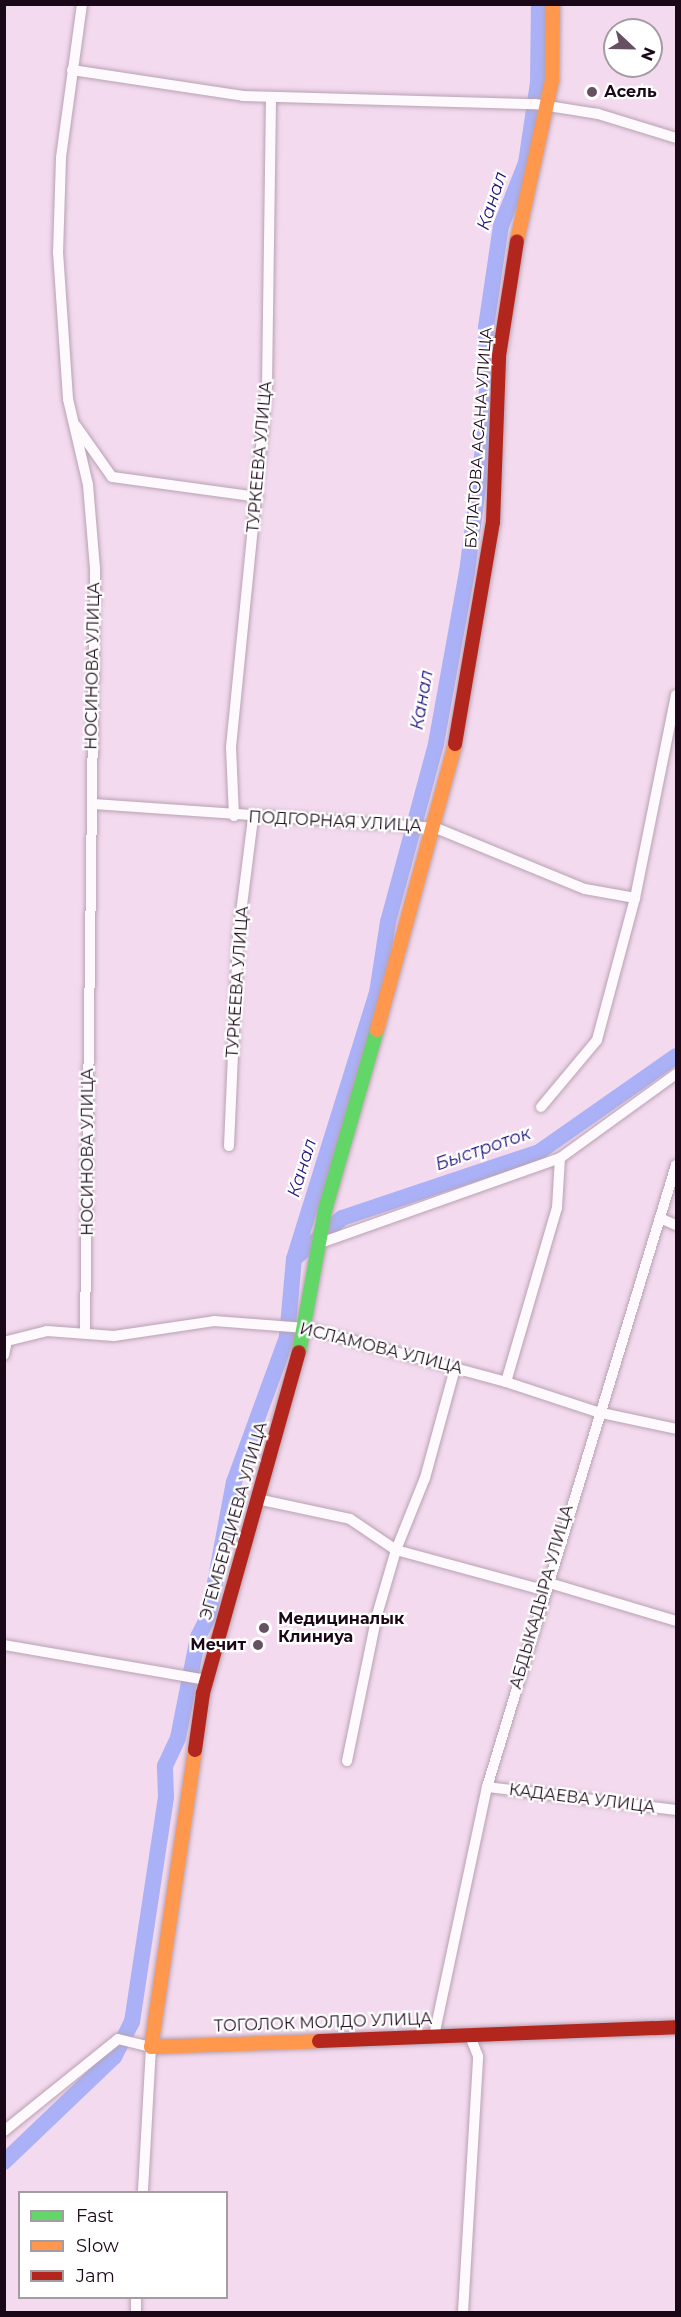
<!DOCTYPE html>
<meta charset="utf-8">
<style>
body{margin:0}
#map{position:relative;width:681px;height:2317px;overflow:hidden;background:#f4daee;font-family:Montserrat,sans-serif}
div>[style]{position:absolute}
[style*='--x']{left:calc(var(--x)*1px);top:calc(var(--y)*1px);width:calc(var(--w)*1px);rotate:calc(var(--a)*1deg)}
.river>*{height:16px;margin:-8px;padding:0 8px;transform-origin:8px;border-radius:8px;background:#aab1f6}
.roads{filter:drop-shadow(0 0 2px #b7a2b3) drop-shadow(0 0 2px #b7a2b3)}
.street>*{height:10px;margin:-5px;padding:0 5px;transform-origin:5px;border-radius:5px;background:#fdf9fc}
.fast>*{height:14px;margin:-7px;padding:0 7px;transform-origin:7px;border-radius:7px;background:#63d668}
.slow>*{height:14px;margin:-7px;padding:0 7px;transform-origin:7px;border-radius:7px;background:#ff974d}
.jam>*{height:14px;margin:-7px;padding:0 7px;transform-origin:7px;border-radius:7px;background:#b3261e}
.dots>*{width:16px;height:16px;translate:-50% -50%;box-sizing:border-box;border:3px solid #fff;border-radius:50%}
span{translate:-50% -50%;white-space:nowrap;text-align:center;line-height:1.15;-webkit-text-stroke:4.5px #fff;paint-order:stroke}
.poi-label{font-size:16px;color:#1a0717;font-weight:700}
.left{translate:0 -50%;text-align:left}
.right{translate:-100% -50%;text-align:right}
.street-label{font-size:16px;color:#1a0717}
.water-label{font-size:18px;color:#1d167e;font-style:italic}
.frame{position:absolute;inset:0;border:6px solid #1a0717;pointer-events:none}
.legend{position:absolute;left:18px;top:2191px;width:210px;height:108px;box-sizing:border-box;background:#fff;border:2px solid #a39ca2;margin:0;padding:8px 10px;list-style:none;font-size:18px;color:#1a0717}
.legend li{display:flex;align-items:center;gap:12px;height:30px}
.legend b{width:30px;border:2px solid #a39ca2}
.north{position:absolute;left:603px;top:18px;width:60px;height:60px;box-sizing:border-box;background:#fff;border:2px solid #a39ca2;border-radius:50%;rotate:112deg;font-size:16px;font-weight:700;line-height:24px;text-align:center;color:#1a0717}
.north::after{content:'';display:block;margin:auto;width:21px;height:27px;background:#665162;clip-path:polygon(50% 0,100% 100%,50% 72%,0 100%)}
</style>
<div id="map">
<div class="river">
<i style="--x:294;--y:1259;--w:63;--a:-40.5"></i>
<i style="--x:342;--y:1218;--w:208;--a:-18.5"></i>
<i style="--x:539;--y:1152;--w:167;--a:-35"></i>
<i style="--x:4;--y:2162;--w:152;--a:-43.7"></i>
<i style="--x:114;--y:2057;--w:39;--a:-63"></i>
<i style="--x:132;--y:2022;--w:228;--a:-81.4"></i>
<i style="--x:166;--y:1797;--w:31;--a:-92"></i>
<i style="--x:165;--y:1766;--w:31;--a:-65"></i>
<i style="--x:178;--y:1738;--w:103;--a:-78.8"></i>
<i style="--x:198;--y:1637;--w:25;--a:-63"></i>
<i style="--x:209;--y:1615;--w:135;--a:-79.4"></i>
<i style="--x:234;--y:1482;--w:154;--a:-69.9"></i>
<i style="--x:287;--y:1337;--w:78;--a:-84.9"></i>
<i style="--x:294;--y:1259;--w:279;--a:-72.7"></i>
<i style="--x:377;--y:993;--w:72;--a:-81.2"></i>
<i style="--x:388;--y:922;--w:184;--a:-74.9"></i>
<i style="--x:436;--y:744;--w:175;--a:-79.8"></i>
<i style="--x:467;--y:572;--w:155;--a:-82.6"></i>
<i style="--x:487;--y:418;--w:91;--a:-90.6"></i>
<i style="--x:486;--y:327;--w:102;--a:-81.6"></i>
<i style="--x:501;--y:226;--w:68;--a:-68.4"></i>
<i style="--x:526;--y:163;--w:81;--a:-81.5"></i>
<i style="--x:538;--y:83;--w:79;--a:-89.3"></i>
</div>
<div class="roads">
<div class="street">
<i style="--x:82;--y:4;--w:155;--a:97.8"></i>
<i style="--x:61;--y:158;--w:94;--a:91.8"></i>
<i style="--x:58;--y:252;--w:147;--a:86.1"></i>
<i style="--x:68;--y:399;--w:88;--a:76.9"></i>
<i style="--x:88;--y:485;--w:83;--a:85.2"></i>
<i style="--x:95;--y:568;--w:764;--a:90.75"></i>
<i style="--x:72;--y:70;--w:173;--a:8.6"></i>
<i style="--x:243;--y:96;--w:292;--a:1.6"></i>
<i style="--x:535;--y:104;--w:64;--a:9"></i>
<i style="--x:598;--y:114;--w:82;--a:17.1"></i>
<i style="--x:76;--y:426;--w:62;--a:54.8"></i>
<i style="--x:112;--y:477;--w:147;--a:7.8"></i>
<i style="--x:95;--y:804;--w:342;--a:4"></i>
<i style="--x:436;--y:828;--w:161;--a:22.3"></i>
<i style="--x:585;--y:889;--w:51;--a:10.2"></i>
<i style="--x:234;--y:816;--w:69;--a:-92.5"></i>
<i style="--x:231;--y:747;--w:364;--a:-84.3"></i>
<i style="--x:267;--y:385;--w:288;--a:-89.2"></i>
<i style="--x:541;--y:1107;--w:87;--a:-50.1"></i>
<i style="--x:597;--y:1040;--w:147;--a:-75"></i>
<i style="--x:635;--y:898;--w:207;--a:-78.6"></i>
<i style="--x:229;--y:1146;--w:209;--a:-87.5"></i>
<i style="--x:238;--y:937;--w:120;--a:-82.8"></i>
<i style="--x:660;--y:1218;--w:17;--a:24"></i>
<i style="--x:320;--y:1243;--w:255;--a:-19.5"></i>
<i style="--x:560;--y:1158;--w:143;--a:-35.9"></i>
<i style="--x:4;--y:1355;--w:14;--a:-78"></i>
<i style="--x:7;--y:1341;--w:41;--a:-14"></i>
<i style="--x:47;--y:1331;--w:67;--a:4.3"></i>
<i style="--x:114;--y:1336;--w:101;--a:-8.5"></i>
<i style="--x:214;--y:1321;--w:92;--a:4.4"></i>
<i style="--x:306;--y:1328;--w:207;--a:15.1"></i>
<i style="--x:506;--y:1382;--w:96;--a:18.2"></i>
<i style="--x:597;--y:1412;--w:81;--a:12.1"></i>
<i style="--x:506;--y:1382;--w:181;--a:-73.7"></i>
<i style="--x:557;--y:1208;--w:50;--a:-86.6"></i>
<i style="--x:257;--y:1499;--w:95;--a:12.1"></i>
<i style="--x:350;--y:1519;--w:55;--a:34"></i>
<i style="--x:396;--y:1550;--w:152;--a:15.2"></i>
<i style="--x:546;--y:1582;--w:136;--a:16.7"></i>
<i style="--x:4;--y:1645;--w:205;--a:9.8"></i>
<i style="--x:347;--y:1761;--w:149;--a:-78.4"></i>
<i style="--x:377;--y:1615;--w:68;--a:-73.7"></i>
<i style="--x:396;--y:1550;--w:78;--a:-68.1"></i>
<i style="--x:425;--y:1478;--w:114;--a:-74.7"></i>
<i style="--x:487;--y:1787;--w:190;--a:6.9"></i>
<i style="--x:434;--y:2036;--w:255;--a:-78"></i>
<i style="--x:487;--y:1787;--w:650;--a:-73.1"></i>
<i style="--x:4;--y:2131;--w:146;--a:-38.9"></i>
<i style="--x:118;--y:2039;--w:34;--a:14"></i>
<i style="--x:151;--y:2047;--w:145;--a:93.2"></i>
<i style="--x:136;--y:2312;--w:14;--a:-90"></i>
<i style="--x:463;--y:2312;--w:256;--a:-86.6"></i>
<i style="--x:478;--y:2056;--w:24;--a:-112"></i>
</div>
<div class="fast">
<i style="--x:299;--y:1352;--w:144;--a:-79.6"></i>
<i style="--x:325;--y:1210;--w:187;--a:-73.9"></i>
</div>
<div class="slow">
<i style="--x:517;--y:241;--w:164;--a:-77.7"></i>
<i style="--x:552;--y:81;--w:77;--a:-89.3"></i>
<i style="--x:377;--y:1030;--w:296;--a:-74.7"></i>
<i style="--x:195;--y:1750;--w:300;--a:98.4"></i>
<i style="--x:151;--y:2047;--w:168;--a:-2"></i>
</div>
<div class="jam">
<i style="--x:455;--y:744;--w:225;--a:-80.3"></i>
<i style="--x:493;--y:522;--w:166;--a:-87.9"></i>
<i style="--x:499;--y:356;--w:116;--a:-81.1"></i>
<i style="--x:195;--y:1750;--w:58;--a:-82"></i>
<i style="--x:203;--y:1693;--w:354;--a:-74.3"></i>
<i style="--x:319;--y:2041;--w:357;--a:-2.2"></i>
</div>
</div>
<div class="dots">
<i style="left:592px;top:92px;background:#665162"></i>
<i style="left:264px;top:1628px;background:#665162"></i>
<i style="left:258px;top:1645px;background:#665162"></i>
</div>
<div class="poi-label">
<span class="left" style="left:604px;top:92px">Асель</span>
<span class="left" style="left:278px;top:1628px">Медициналык<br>Клиниуа</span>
<span class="right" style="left:246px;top:1645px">Мечит</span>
</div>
<div class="street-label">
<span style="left:479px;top:438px;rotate:-86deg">БУЛАТОВА АСАНА УЛИЦА</span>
<span style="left:260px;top:457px;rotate:-85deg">ТУРКЕЕВА УЛИЦА</span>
<span style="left:93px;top:666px;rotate:-89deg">НОСИНОВА УЛИЦА</span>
<span style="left:335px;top:822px;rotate:3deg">ПОДГОРНАЯ УЛИЦА</span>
<span style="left:238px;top:982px;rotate:-86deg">ТУРКЕЕВА УЛИЦА</span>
<span style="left:88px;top:1152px;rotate:-90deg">НОСИНОВА УЛИЦА</span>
<span style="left:381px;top:1349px;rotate:14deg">ИСЛАМОВА УЛИЦА</span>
<span style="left:234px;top:1521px;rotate:-74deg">ЭГЕМБЕРДИЕВА УЛИЦА</span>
<span style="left:542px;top:1597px;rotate:-74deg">АБДЫКАДЫРА УЛИЦА</span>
<span style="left:582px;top:1799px;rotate:7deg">КАДАЕВА УЛИЦА</span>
<span style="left:323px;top:2023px;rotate:-2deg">ТОГОЛОК МОЛДО УЛИЦА</span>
</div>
<div class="water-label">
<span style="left:492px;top:201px;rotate:-72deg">Канал</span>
<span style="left:422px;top:700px;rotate:-80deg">Канал</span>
<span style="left:483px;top:1149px;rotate:-19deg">Быстроток</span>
<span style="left:302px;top:1168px;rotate:-73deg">Канал</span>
</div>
<div class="frame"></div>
<ul class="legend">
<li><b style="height:8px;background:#63d668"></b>Fast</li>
<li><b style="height:8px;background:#ff974d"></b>Slow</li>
<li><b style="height:8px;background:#b3261e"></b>Jam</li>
</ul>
<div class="north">N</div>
</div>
